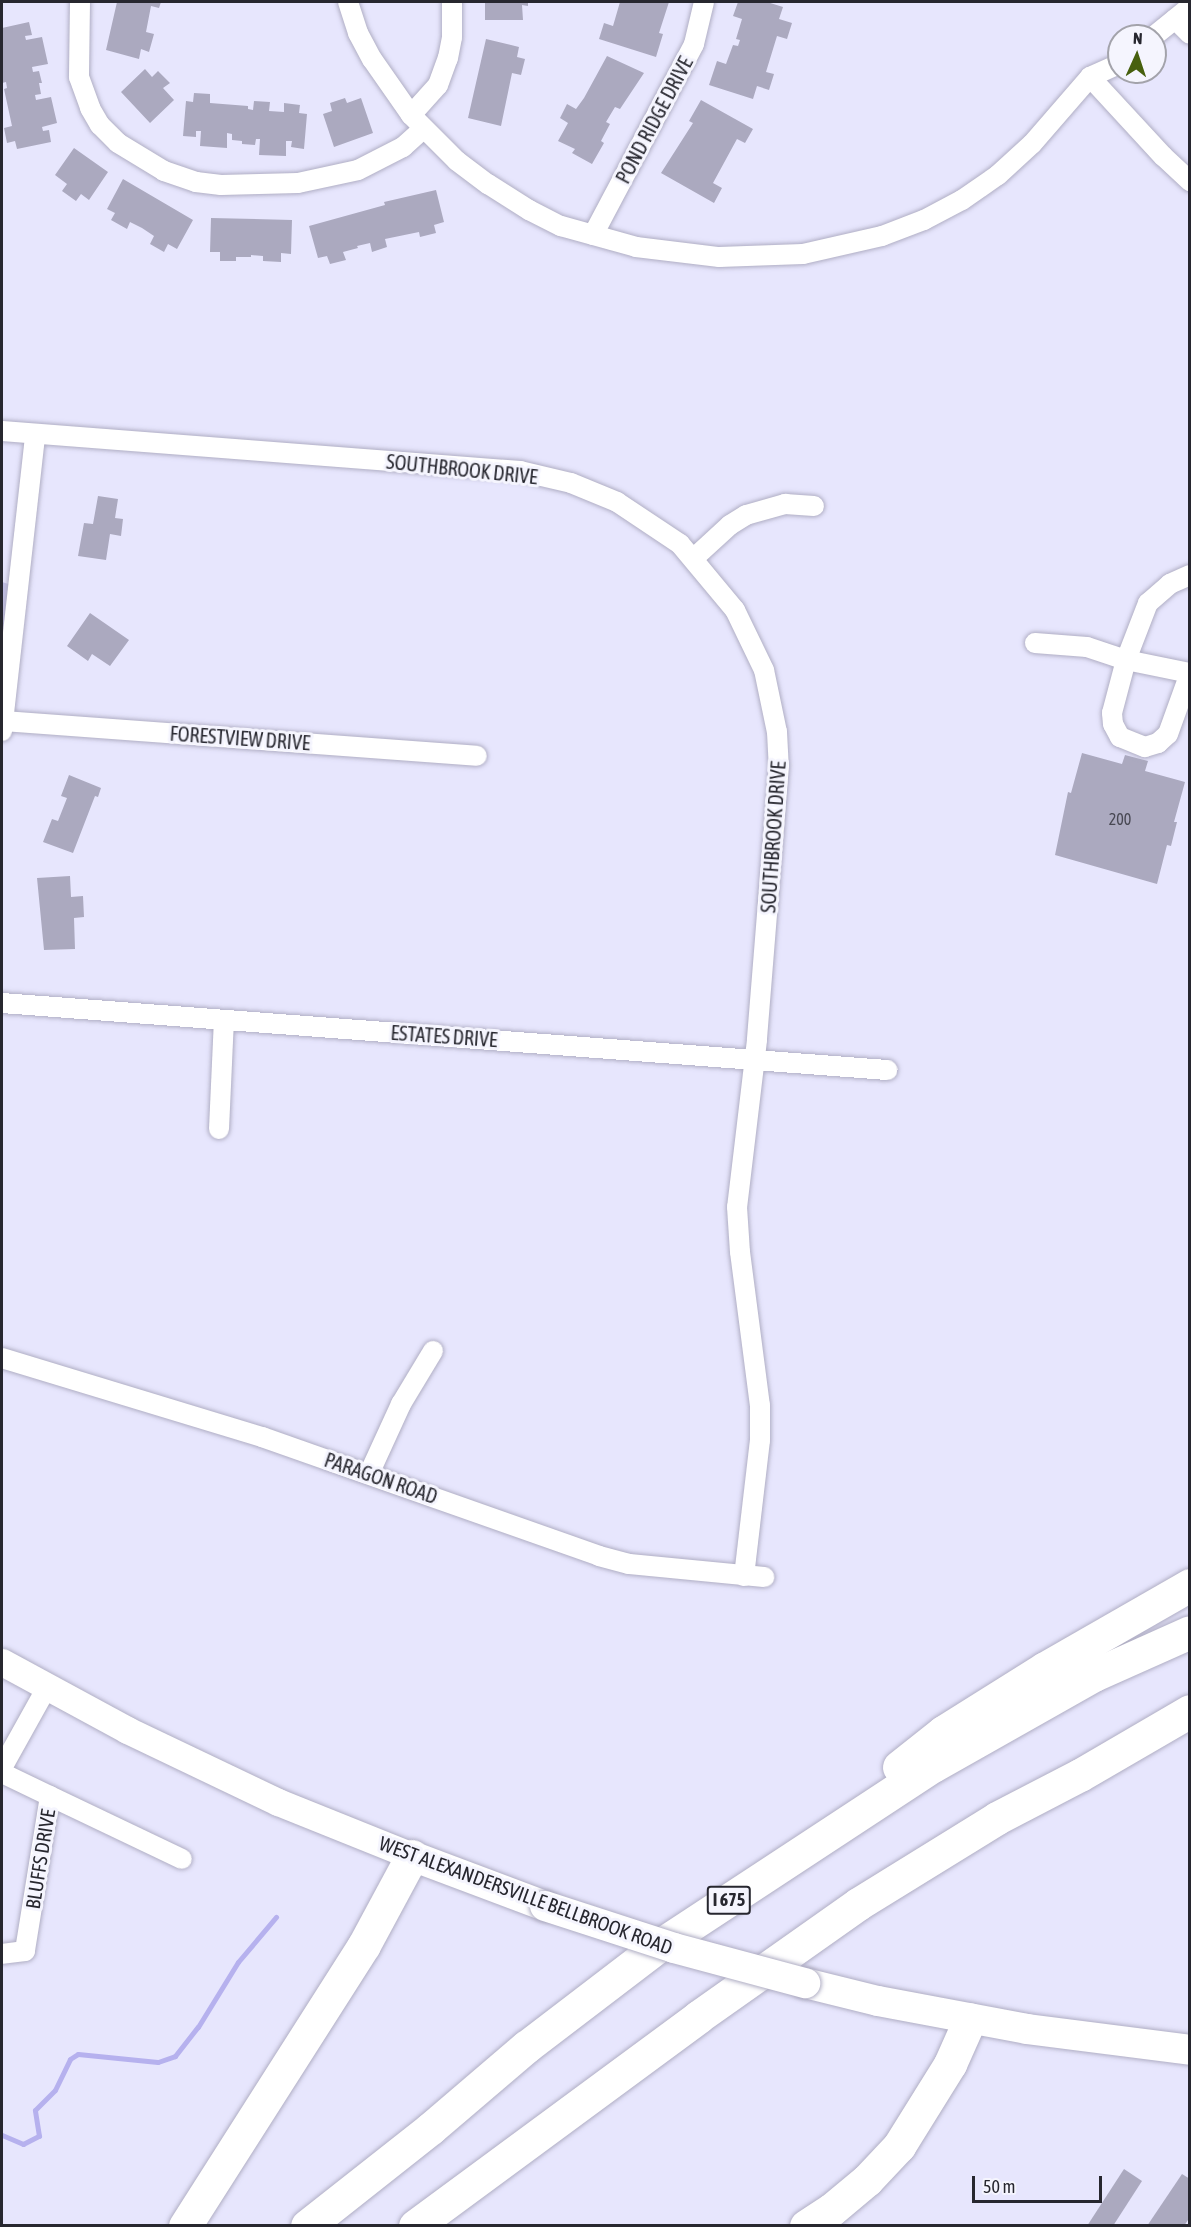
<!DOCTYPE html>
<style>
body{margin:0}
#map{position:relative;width:1191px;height:2227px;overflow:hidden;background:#e7e6fd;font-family:"Asap Condensed",sans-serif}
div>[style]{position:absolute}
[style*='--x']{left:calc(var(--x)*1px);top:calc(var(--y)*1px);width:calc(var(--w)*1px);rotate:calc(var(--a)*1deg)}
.green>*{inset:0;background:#c1bfe6}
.stream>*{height:5px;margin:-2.5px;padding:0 2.5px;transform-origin:2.5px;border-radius:2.5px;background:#b6b1ee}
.building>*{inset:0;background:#aba9bf}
.roads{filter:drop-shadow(0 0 2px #b0aec4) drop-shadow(0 0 2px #b0aec4)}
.minor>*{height:20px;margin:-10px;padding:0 10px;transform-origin:10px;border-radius:10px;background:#fff}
.secondary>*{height:27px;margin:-13.5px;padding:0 13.5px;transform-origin:13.5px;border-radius:13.5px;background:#fff}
.primary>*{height:30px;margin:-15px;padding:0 15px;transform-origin:15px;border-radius:15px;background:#fff}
.motorway>*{height:33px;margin:-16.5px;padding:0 16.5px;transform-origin:16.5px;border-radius:16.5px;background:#fff}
.bridges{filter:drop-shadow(0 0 2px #b0aec4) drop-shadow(0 0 2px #b0aec4)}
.primary-bridge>*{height:30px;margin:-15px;padding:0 15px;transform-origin:15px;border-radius:15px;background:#fff}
span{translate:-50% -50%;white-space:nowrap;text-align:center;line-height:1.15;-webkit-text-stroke:6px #f5f5fe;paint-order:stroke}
.number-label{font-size:16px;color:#484853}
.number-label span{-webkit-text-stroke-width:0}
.shield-label span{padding:2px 4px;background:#f5f5fe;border:2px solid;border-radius:4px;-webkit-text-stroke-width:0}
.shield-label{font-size:18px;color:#27272f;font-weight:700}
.street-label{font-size:20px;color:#27272f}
.frame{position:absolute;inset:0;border:3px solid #27272f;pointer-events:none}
.north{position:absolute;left:1107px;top:24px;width:60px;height:60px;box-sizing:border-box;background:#f5f5fe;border:2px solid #a3a3ab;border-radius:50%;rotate:3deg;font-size:16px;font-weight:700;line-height:24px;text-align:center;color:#27272f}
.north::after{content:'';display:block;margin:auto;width:21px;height:27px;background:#47600e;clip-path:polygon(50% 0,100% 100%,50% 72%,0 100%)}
.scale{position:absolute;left:972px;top:2176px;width:130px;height:27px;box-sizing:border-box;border:3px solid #27272f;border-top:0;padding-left:8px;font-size:18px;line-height:21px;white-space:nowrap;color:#27272f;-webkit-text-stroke:4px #f5f5fe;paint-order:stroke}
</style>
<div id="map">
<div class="green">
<i style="clip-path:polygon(2px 582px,18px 587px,2px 731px)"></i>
</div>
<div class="stream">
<i style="--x:2;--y:2135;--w:23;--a:23"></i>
<i style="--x:23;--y:2144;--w:18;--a:-27"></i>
<i style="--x:39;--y:2136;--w:26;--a:-99"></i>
<i style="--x:35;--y:2110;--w:28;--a:-45"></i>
<i style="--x:55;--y:2090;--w:34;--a:-64"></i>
<i style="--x:70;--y:2059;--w:9;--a:-32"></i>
<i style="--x:78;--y:2054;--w:80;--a:5.7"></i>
<i style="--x:158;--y:2062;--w:18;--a:-19"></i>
<i style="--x:175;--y:2056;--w:37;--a:-52"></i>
<i style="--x:198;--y:2027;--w:76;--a:-58.4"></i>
<i style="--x:238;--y:1962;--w:59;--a:-49.8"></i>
</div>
<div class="building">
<i style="clip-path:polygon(117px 2px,161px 2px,159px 8px,151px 6px,146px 32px,154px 34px,149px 52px,141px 49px,139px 59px,106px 50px)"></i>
<i style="clip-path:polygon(485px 2px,528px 2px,528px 6px,522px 5px,523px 20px,485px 20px)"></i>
<i style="clip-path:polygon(620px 2px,669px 2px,659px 33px,663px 34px,656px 57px,599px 39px,604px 23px,613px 26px)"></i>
<i style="clip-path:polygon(738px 2px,767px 2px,783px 7px,779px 19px,792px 23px,787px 39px,777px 36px,766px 72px,774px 74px,769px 90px,757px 86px,753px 99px,709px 85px,717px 61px,726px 64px,733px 45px,738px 46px,740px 40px,736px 39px,742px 19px,733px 16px)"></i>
<i style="clip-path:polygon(29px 22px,32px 35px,25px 36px,26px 40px,42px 37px,48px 64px,32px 67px,33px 72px,39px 71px,42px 83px,39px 83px,41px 94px,35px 95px,36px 100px,51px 97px,57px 123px,42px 127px,43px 131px,49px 130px,51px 142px,17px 149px,15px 141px,7px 143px,4px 128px,12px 126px,4px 89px,7px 88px,6px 82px,2px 83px,2px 28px)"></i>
<i style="clip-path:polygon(486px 39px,519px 47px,517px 57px,525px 59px,521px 75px,512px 73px,501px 126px,468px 118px)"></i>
<i style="clip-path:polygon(607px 56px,644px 73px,620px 109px,615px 107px,606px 122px,610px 124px,601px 141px,604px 143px,592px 164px,572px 153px,575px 149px,558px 141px,568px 123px,560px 118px,567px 104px,576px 109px,584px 98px)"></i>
<i style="clip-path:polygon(145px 69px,152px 77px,158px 71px,170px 83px,163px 88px,174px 100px,150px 123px,121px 92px)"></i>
<i style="clip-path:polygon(194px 93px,210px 94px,210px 103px,248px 106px,248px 109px,253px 110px,254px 101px,270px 102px,269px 111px,284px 112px,284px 103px,300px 105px,299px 113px,307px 114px,304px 149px,291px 147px,292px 141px,286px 141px,286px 156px,259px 155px,260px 139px,256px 139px,255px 145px,242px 144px,242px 141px,232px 140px,232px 134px,227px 133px,227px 148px,200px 146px,201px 131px,196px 131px,196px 137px,183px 136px,186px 101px,193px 102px)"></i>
<i style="clip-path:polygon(345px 98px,347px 103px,361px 98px,373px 133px,334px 147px,323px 114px,332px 111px,330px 103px)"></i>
<i style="clip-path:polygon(701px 100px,753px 129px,745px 143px,737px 139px,713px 183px,722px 188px,714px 203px,661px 173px,693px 123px,689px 121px)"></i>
<i style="clip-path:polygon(74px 148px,108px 172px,89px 200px,81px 194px,76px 201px,62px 191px,67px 184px,55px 175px)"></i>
<i style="clip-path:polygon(123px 179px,193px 220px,177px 249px,168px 244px,164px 252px,150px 244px,154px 236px,142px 228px,130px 222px,127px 229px,111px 220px,115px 213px,107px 209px)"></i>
<i style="clip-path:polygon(436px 190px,444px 222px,434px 225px,436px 233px,420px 237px,419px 232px,385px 239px,387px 247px,372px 252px,370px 243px,357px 246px,358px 248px,343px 252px,346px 260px,330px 264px,327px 256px,318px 258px,309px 226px,385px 205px,384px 202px)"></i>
<i style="clip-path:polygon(211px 218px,292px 220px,291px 254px,281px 253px,281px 262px,263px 261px,263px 256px,251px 255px,251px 257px,236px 257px,236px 261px,220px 261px,220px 252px,210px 252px)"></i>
<i style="clip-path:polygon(98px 496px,118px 499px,115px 518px,123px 519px,121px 536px,110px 534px,106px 560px,78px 556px,84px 523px,93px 524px)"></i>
<i style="clip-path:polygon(90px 613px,129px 640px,110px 666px,92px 654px,88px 661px,67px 646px)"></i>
<i style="clip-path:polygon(1082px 753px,1122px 764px,1125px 755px,1148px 761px,1145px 771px,1185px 782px,1174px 822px,1177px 822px,1171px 846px,1167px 845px,1157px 884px,1055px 855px,1068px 792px,1071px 793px)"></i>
<i style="clip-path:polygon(69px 775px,101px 788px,98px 797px,95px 796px,73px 853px,43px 842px,52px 819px,58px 821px,67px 798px,61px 796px)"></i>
<i style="clip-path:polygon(70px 876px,71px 897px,83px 896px,84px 917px,74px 918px,75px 949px,44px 950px,37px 878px)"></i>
<i style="clip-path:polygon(1124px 2169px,1142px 2181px,1113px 2226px,1087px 2226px)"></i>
<i style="clip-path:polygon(1182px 2174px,1190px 2179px,1190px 2217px,1184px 2226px,1147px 2226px)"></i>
</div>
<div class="roads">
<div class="minor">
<i style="--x:80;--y:2;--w:75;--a:90.8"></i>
<i style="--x:79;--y:77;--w:33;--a:70"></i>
<i style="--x:90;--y:108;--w:20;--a:60"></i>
<i style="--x:100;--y:125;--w:25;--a:45"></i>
<i style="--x:118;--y:143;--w:54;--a:31.3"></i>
<i style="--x:164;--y:171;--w:34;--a:19"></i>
<i style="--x:196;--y:182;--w:25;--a:7"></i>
<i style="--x:221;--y:185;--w:77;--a:-1.5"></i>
<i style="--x:298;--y:183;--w:61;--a:-12.2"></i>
<i style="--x:358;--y:170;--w:51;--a:-27.1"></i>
<i style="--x:403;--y:147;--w:27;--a:-42"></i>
<i style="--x:348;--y:2;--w:33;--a:72"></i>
<i style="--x:358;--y:33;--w:30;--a:62"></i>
<i style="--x:372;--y:59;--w:68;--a:55.1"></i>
<i style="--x:411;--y:115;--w:65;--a:45"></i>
<i style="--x:457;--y:161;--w:39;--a:37"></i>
<i style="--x:488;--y:184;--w:49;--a:32.4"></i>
<i style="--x:529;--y:210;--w:36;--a:27"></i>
<i style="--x:561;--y:226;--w:78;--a:15.6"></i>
<i style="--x:636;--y:247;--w:84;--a:6.9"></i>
<i style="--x:719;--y:257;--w:84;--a:-2"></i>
<i style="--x:803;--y:254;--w:81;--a:-12.8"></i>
<i style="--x:882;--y:236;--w:45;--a:-20.9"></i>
<i style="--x:924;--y:220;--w:43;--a:-27.8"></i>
<i style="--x:962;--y:200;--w:44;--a:-34.8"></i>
<i style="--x:998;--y:175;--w:46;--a:-42.4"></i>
<i style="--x:1032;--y:144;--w:89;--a:-49.1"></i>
<i style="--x:1090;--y:77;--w:32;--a:-24"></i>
<i style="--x:1175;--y:19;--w:21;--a:45"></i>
<i style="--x:1154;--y:36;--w:46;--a:-38.9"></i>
<i style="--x:1090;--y:77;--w:108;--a:47.3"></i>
<i style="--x:1163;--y:156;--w:37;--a:43"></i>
<i style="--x:411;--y:115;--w:40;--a:-48"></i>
<i style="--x:438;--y:85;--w:29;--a:-70"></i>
<i style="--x:448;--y:58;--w:21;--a:-79"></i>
<i style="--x:452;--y:37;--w:35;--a:-90"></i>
<i style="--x:593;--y:235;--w:216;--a:-62.1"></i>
<i style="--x:694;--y:44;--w:43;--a:-76.6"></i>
<i style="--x:2;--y:431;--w:520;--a:4.42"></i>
<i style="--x:520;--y:471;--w:52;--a:13.2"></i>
<i style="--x:571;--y:483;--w:50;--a:22.4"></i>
<i style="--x:617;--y:502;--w:76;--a:33.7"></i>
<i style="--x:680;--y:544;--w:86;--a:50.2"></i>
<i style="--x:735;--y:610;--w:67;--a:64.2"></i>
<i style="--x:764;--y:670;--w:63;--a:78.2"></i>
<i style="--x:777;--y:732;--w:33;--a:87"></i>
<i style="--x:779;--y:765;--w:276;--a:94.6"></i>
<i style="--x:757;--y:1040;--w:168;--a:96.8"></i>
<i style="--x:737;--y:1207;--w:45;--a:86.2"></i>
<i style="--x:740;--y:1252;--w:154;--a:82.6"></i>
<i style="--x:760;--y:1405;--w:35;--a:90"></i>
<i style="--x:760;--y:1440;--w:137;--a:96.7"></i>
<i style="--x:694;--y:558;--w:49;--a:-42.5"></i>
<i style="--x:730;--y:525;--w:19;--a:-32"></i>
<i style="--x:746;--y:515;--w:41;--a:-15.8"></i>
<i style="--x:785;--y:504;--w:29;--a:4"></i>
<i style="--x:1190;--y:575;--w:22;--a:156"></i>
<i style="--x:1170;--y:584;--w:29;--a:139"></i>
<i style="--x:1148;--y:603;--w:61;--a:111.1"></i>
<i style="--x:1126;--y:660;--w:55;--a:104.8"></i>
<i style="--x:1112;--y:713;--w:11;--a:85"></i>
<i style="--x:1113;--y:724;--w:15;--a:62"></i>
<i style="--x:1120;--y:737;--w:27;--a:22"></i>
<i style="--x:1145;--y:747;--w:14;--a:-17"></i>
<i style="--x:1158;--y:743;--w:13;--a:-42"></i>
<i style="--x:1168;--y:734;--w:65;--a:-70.2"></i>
<i style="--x:1035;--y:643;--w:52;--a:4.4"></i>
<i style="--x:1087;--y:647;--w:41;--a:18.4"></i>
<i style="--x:1126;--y:660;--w:65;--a:11.5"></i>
<i style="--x:3;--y:721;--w:475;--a:4.2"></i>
<i style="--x:2;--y:731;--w:298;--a:-83.6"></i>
<i style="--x:2;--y:1003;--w:888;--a:4.33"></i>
<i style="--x:219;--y:1129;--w:109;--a:-87.4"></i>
<i style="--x:2;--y:1358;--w:272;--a:16.9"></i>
<i style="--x:262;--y:1437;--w:357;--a:19.4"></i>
<i style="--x:599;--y:1556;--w:31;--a:15"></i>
<i style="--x:629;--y:1564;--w:136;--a:5.5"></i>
<i style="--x:369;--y:1474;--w:77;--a:-65.4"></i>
<i style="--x:401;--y:1404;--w:62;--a:-58.9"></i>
<i style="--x:2;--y:1768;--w:93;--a:-60.9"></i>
<i style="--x:2;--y:1773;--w:53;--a:25.6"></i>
<i style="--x:50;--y:1796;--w:157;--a:99.2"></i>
<i style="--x:25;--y:1951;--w:23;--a:173"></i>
<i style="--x:50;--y:1796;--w:146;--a:25.5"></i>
</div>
<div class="secondary">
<i style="--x:2;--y:1662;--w:142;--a:28.5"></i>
<i style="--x:127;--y:1730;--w:167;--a:25.5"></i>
<i style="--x:278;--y:1802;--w:144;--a:21.9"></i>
</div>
<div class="primary">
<i style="--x:412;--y:1856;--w:142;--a:20.6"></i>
<i style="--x:805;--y:1983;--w:75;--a:13.9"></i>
<i style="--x:878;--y:2001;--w:152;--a:10.6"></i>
<i style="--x:1027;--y:2029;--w:164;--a:7.3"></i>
</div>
<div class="motorway">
<i style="--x:899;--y:1767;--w:56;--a:-38.5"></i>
<i style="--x:943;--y:1732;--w:120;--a:-32.1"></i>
<i style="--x:1045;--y:1668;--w:167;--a:-29.8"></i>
<i style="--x:185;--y:2226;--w:333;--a:-57.5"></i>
<i style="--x:364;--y:1945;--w:101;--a:-61.7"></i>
<i style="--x:307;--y:2226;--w:158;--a:-38.3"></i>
<i style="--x:431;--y:2128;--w:125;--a:-40.5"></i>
<i style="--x:526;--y:2047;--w:165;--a:-37.4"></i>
<i style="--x:657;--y:1947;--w:330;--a:-33.3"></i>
<i style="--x:933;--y:1766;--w:185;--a:-29.5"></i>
<i style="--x:1094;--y:1675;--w:105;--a:-24.1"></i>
<i style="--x:415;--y:2226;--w:352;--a:-36.4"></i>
<i style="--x:698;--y:2017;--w:196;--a:-35.2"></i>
<i style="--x:858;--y:1904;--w:163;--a:-31.7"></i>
<i style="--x:997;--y:1818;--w:93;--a:-27.4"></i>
<i style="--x:1080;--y:1775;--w:127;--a:-30.2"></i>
<i style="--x:806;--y:2226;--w:30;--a:-33"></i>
<i style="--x:831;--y:2210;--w:47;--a:-39.8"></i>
<i style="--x:867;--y:2180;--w:47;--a:-46.7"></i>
<i style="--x:899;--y:2146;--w:97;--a:-58.1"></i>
<i style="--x:950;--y:2064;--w:49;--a:-66"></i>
</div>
</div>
<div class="bridges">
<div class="primary-bridge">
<i style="--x:545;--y:1906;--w:136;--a:18"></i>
<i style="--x:674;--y:1948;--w:136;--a:15"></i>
</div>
</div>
<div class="number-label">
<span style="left:1120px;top:819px">200</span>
</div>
<div class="shield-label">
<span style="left:729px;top:1900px">I 675</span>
</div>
<div class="street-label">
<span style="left:654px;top:120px;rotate:-62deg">POND RIDGE DRIVE</span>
<span style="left:462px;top:469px;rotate:6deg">SOUTHBROOK DRIVE</span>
<span style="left:240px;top:738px;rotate:4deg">FORESTVIEW DRIVE</span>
<span style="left:773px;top:837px;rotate:-86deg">SOUTHBROOK DRIVE</span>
<span style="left:444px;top:1036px;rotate:4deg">ESTATES DRIVE</span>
<span style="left:381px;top:1478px;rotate:19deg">PARAGON ROAD</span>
<span style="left:40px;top:1859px;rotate:-81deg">BLUFFS DRIVE</span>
<span style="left:526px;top:1895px;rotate:20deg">WEST ALEXANDERSVILLE BELLBROOK ROAD</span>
</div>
<div class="frame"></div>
<div class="north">N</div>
<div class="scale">50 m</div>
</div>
